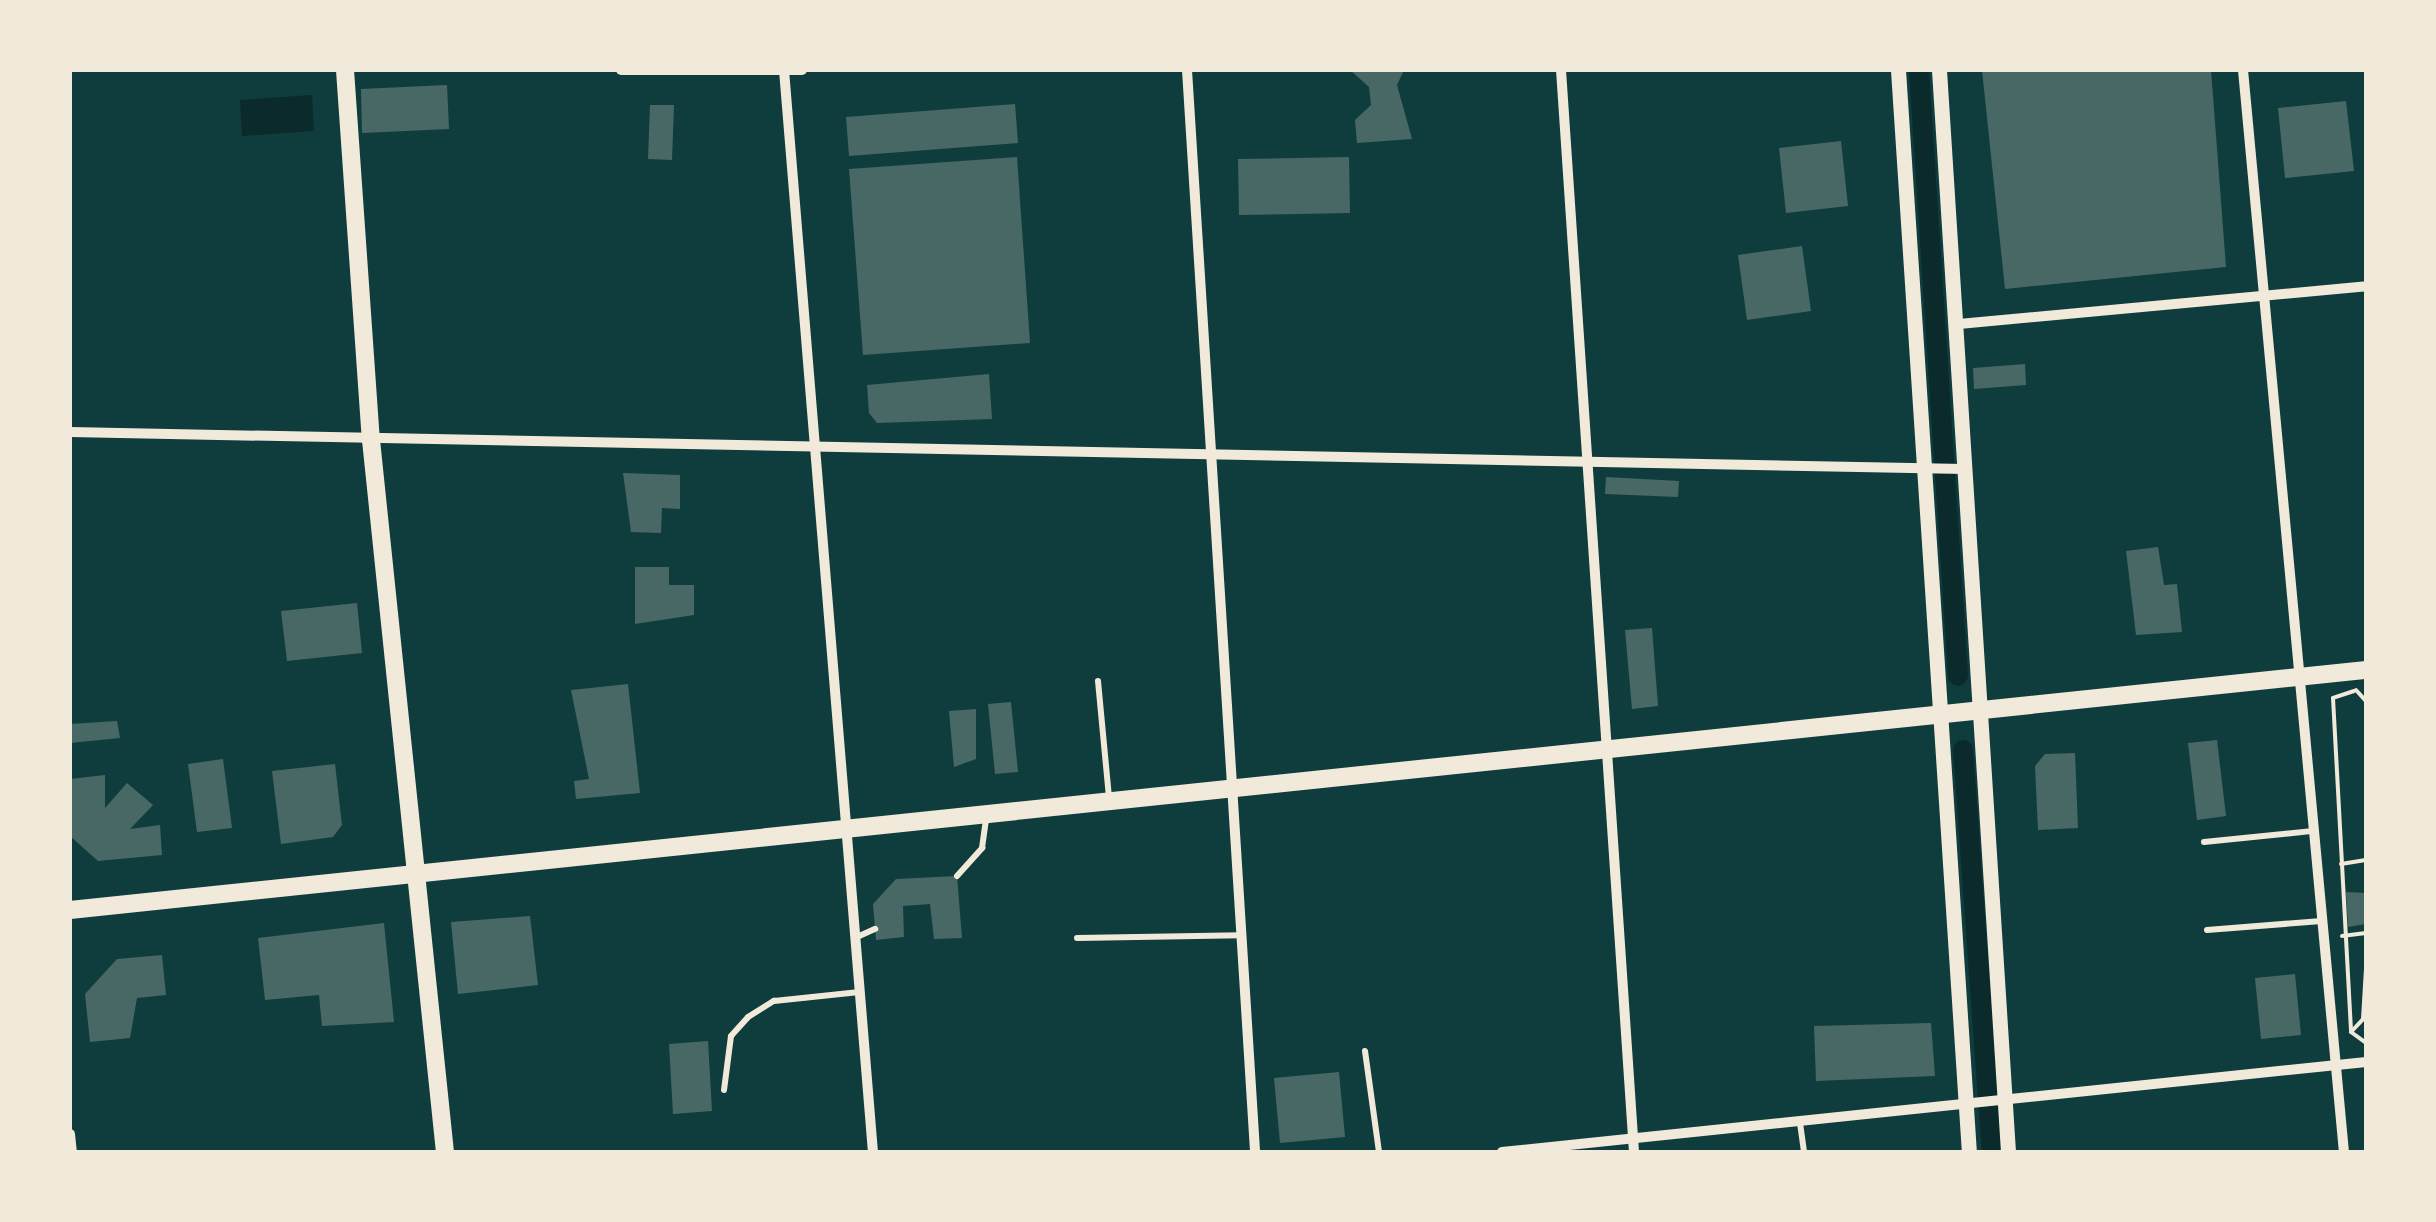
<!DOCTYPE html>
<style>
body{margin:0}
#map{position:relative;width:2436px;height:1222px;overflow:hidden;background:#0f3d3e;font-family:"Titillium Web",sans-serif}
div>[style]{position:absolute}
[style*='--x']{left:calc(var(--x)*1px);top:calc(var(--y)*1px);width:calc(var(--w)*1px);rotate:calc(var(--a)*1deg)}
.water>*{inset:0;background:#0a2a2b}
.canal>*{height:20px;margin:-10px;padding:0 10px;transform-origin:10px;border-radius:10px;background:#0a2a2b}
.building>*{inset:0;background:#486865}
.path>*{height:4px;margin:-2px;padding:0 2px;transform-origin:2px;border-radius:2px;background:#f1e9da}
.service>*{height:6px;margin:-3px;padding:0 3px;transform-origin:3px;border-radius:3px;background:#f1e9da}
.minor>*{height:10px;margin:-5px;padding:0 5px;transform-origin:5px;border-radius:5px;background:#f1e9da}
.tertiary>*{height:15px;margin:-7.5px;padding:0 7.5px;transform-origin:7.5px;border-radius:7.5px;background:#f1e9da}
.secondary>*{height:18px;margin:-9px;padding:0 9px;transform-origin:9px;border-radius:9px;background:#f1e9da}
.primary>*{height:18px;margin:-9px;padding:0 9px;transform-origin:9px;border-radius:9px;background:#f1e9da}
span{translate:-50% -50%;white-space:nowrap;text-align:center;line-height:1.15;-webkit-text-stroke:8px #f1e9da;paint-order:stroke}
.frame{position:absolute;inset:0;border:72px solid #f1e9da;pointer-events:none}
</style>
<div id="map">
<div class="water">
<i style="clip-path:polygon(312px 95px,314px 131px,242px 136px,240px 100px)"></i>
</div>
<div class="canal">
<i style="--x:1919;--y:70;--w:607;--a:86.32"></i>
<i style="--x:1963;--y:750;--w:403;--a:85.9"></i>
</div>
<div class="building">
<i style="clip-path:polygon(1350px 70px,1404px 70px,1397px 85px,1412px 139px,1357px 143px,1355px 120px,1371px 105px,1369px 87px)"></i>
<i style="clip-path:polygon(1982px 70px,2211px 70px,2226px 267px,2005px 289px)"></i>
<i style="clip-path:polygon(447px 85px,449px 129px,362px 133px,361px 89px)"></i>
<i style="clip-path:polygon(2346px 101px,2354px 171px,2285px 178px,2278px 108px)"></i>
<i style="clip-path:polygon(1015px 104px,1018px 143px,849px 156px,846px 117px)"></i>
<i style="clip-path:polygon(650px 105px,674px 105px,672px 160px,648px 159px)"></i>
<i style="clip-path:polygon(1841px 141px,1848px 206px,1786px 213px,1779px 148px)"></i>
<i style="clip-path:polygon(1017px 157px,1030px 343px,863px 355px,849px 169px)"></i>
<i style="clip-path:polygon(1349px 157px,1350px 213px,1239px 215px,1238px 159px)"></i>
<i style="clip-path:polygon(1802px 246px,1811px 311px,1747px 320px,1738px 255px)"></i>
<i style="clip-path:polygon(2025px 364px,2026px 385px,1974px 389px,1973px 368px)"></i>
<i style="clip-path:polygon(989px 374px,992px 419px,877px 423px,869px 413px,867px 385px)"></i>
<i style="clip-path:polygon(623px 473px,680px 475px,680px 509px,662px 508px,661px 533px,631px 532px)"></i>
<i style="clip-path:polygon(1606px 477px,1679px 481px,1678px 497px,1605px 494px)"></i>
<i style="clip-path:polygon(2158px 547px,2164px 585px,2177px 584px,2182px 632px,2136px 635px,2126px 551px)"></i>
<i style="clip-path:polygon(635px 567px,669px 567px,669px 585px,694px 585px,694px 615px,635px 624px)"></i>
<i style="clip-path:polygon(357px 603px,362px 653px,287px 661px,281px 611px)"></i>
<i style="clip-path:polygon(1652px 628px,1658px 706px,1632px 709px,1625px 630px)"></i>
<i style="clip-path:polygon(628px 684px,640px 793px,576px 799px,574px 781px,589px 779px,571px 690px)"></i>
<i style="clip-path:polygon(1011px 702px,1018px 772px,995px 774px,988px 704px)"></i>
<i style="clip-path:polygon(976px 709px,976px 759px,954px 767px,949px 711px)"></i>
<i style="clip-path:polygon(117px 721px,120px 738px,70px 743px,70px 724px)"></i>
<i style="clip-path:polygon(2217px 740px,2226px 816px,2197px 820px,2188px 743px)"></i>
<i style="clip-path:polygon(2075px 753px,2078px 828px,2038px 830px,2035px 766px,2045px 754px)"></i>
<i style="clip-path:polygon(223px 759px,232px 828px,197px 832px,188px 764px)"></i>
<i style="clip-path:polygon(335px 764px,342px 825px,333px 837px,281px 844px,272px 771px)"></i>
<i style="clip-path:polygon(105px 775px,105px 808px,127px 783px,153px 805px,130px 829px,160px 825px,162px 855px,98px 861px,70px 836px,70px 779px)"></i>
<i style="clip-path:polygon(957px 876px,962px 938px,934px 939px,930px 904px,903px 906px,904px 937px,876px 940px,873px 904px,896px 879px)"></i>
<i style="clip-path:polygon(2346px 892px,2366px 893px,2366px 924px,2348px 927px)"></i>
<i style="clip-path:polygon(530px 916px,538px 985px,458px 994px,451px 922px)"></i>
<i style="clip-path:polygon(384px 923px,394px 1022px,322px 1026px,319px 995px,265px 1000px,258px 938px)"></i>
<i style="clip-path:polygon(162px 955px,166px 995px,137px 998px,130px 1038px,90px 1042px,85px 994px,117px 959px)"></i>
<i style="clip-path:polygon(2295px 974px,2301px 1035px,2261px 1039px,2255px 978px)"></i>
<i style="clip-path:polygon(1931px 1023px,1935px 1076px,1816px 1081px,1814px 1026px)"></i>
<i style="clip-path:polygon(708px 1041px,712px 1111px,673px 1114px,669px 1044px)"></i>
<i style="clip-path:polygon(1339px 1072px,1345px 1137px,1280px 1143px,1274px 1078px)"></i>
</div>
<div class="path">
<i style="--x:2356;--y:690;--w:15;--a:48"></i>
<i style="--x:2354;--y:691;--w:22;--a:162"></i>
<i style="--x:2333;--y:698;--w:334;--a:86.9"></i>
<i style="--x:2351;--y:1032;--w:19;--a:36"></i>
<i style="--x:2341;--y:864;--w:25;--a:-9"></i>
<i style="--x:2342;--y:936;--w:24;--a:-7"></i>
<i style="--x:2351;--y:1032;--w:18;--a:-47"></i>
<i style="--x:2363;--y:1019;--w:50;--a:-86.6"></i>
</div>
<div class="service">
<i style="--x:1098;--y:681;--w:118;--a:84.6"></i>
<i style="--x:2204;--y:842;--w:110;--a:-5.8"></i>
<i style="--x:957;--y:876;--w:38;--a:-48"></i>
<i style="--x:982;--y:848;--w:30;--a:-82"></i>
<i style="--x:2207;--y:930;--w:115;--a:-4.5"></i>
<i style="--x:857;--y:937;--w:20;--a:-24"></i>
<i style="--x:1077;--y:938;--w:164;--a:-1"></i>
<i style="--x:1365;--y:1051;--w:102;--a:82.1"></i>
<i style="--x:724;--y:1090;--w:54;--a:-82.6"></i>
<i style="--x:731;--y:1036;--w:25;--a:-48"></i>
<i style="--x:748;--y:1017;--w:31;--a:-32"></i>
<i style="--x:774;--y:1001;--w:86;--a:-6"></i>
<i style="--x:1800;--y:1123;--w:29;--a:82"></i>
</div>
<div class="minor">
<i style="--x:621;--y:70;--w:181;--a:0"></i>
<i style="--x:784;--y:70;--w:1086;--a:85.3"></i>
<i style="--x:1187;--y:70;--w:1084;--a:86.4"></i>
<i style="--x:1561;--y:70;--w:1084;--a:86.14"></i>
<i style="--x:2243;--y:70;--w:1087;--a:84.67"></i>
<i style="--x:1959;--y:324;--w:409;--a:-5.3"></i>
<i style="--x:70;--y:432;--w:1895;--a:1.12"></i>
<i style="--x:70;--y:1134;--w:18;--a:84"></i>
<i style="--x:1502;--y:1152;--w:869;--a:-5.95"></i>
</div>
<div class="tertiary">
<i style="--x:1898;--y:70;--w:1084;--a:86.25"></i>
<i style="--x:1939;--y:70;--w:1084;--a:86.35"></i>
</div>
<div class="secondary">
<i style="--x:345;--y:70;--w:371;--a:86"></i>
<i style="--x:371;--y:440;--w:716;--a:84.07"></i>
</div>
<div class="primary">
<i style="--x:70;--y:910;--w:2309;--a:-5.97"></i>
</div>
<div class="frame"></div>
</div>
